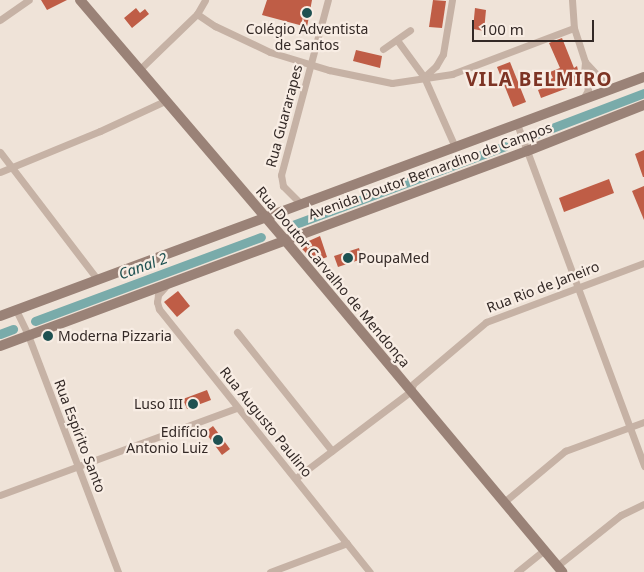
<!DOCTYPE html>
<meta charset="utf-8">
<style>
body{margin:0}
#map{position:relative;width:644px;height:572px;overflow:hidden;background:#efe3d8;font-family:"Noto Sans",sans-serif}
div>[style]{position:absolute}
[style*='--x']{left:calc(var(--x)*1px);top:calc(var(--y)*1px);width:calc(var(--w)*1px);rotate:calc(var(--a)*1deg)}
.canal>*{height:9px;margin:-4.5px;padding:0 4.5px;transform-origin:4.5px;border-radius:4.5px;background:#79abaa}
.building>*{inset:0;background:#bf5d46}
.minor>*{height:7px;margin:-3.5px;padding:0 3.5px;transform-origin:3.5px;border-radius:3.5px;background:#c6b2a5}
.secondary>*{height:10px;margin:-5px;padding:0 5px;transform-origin:5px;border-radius:5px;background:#9a8277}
.dots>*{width:14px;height:14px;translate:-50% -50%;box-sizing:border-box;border:2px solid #f8ede4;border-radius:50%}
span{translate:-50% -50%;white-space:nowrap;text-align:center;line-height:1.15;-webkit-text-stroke:4.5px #f8ede4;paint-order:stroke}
.poi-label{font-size:14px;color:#332926}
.left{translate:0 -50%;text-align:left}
.right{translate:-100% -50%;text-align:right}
.street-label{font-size:14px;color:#332926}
.water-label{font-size:15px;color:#1e5151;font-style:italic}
.district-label{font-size:19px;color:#7d3424;font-weight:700;letter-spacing:1px}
.scale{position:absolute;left:472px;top:20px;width:122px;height:22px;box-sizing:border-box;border:2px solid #332926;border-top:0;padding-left:6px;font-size:15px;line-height:18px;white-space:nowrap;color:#332926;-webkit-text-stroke:4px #f8ede4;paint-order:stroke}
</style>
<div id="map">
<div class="canal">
<i style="--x:531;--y:136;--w:121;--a:-20.8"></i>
<i style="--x:290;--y:226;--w:229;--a:-20.4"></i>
<i style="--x:35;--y:321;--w:241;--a:-20.4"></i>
<i style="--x:0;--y:334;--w:14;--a:-21"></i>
</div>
<div class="building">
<i style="clip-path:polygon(41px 0,67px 0,47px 10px)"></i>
<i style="clip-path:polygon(267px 0,312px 0,307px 27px,262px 15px)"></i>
<i style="clip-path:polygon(433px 0,446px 1px,442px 28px,429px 27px)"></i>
<i style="clip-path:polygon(136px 8px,140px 13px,145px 9px,149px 14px,132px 28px,124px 18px)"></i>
<i style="clip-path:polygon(475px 8px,486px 10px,484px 31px,473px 29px)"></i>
<i style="clip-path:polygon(562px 38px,574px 68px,577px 66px,581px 83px,541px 98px,538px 90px,543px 88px,541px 83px,553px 78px,550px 72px,560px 68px,549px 43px)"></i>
<i style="clip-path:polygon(356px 50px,382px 56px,380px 68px,353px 61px)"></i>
<i style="clip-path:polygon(510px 62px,526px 102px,513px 107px,497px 67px)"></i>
<i style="clip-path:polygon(644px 150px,644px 177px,643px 177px,635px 154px)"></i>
<i style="clip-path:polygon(609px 179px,614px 193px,564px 212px,559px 198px)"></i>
<i style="clip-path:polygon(644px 186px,644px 220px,632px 191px)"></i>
<i style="clip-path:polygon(320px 236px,327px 257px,315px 262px,302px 249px,302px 244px)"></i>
<i style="clip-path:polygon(359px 248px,362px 259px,338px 267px,334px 256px)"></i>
<i style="clip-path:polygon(178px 291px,190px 306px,177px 317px,164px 302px)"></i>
<i style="clip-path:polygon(207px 390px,211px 400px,187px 409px,183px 399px)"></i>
<i style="clip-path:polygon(213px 426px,230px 449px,222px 455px,205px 432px)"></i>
</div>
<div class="minor">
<i style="--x:452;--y:0;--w:55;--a:99.5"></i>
<i style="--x:443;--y:54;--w:14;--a:120"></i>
<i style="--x:436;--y:66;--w:16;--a:137"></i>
<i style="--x:424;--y:77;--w:77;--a:66.1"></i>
<i style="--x:572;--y:0;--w:28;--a:86"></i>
<i style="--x:574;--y:28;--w:36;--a:72"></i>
<i style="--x:585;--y:62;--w:12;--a:95"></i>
<i style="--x:584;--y:74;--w:16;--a:76"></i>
<i style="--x:588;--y:90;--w:10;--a:119"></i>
<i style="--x:197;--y:14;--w:22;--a:34"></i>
<i style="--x:215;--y:26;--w:61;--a:25.3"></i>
<i style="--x:270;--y:52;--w:62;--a:17"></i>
<i style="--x:329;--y:70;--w:64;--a:11.7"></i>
<i style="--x:392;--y:83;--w:61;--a:-8.5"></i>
<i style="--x:452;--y:74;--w:130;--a:-20.7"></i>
<i style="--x:0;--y:20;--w:35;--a:-35"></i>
<i style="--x:397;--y:40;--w:46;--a:53.9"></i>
<i style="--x:383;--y:49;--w:33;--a:-35"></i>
<i style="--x:585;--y:62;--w:38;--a:47"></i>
<i style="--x:139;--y:70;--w:81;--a:-44"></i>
<i style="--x:197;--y:14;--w:16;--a:-60"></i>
<i style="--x:517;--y:124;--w:365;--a:69.6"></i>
<i style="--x:0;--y:152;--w:161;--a:52.6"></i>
<i style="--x:0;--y:172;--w:108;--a:-22.3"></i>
<i style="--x:100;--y:131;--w:72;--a:-24.8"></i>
<i style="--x:300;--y:203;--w:24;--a:-135"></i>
<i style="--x:283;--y:186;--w:11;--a:-100"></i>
<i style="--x:281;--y:175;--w:181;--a:-75"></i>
<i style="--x:166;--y:286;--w:12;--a:132"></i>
<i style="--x:158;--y:295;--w:7;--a:98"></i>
<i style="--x:157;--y:302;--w:7;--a:74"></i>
<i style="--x:159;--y:309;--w:337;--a:51.3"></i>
<i style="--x:16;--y:310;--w:28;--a:64"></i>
<i style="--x:28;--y:335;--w:254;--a:69.2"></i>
<i style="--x:237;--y:332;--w:152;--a:51.4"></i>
<i style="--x:296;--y:478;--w:144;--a:-37.1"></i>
<i style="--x:411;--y:391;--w:7;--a:-74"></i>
<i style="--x:413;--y:384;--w:96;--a:-40.3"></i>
<i style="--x:486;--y:322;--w:169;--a:-20.5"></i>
<i style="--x:0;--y:495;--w:252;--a:-20.2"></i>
<i style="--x:504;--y:502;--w:80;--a:-39.9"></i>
<i style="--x:565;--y:451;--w:84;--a:-20.2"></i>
<i style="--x:557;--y:566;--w:82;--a:-38.6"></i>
<i style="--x:621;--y:515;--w:25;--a:-26"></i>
<i style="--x:270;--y:572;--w:82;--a:-20.6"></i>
<i style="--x:517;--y:572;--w:35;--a:-39"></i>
</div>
<div class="secondary">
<i style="--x:80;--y:0;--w:314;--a:49.5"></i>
<i style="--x:284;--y:239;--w:434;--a:50.1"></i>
<i style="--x:0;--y:316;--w:687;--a:-20.36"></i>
<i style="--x:0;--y:346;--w:562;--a:-20.31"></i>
<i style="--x:527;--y:151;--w:126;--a:-21.5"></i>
</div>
<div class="dots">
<i style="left:307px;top:13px;background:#1e5151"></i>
<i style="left:348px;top:258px;background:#1e5151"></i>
<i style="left:48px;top:336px;background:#1e5151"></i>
<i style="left:193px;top:404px;background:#1e5151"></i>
<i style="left:218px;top:440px;background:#1e5151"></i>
</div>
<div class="poi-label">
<span style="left:307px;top:37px">Colégio Adventista<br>de Santos</span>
<span class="left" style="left:358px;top:258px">PoupaMed</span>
<span class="left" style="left:58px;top:336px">Moderna Pizzaria</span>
<span class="right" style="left:183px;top:404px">Luso III</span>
<span class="right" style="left:208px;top:440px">Edifício<br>Antonio Luiz</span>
</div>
<div class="street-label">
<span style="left:284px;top:116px;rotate:-75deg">Rua Guararapes</span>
<span style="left:430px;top:171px;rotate:-20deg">Avenida Doutor Bernardino de Campos</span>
<span style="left:333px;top:277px;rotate:50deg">Rua Doutor Carvalho de Mendonça</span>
<span style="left:543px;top:287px;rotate:-21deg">Rua Rio de Janeiro</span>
<span style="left:266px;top:422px;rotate:51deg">Rua Augusto Paulino</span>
<span style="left:80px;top:436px;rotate:69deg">Rua Espírito Santo</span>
</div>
<div class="water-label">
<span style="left:143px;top:266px;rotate:-20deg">Canal 2</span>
</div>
<div class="district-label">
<span style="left:539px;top:80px">VILA BELMIRO</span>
</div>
<div class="scale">100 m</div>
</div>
